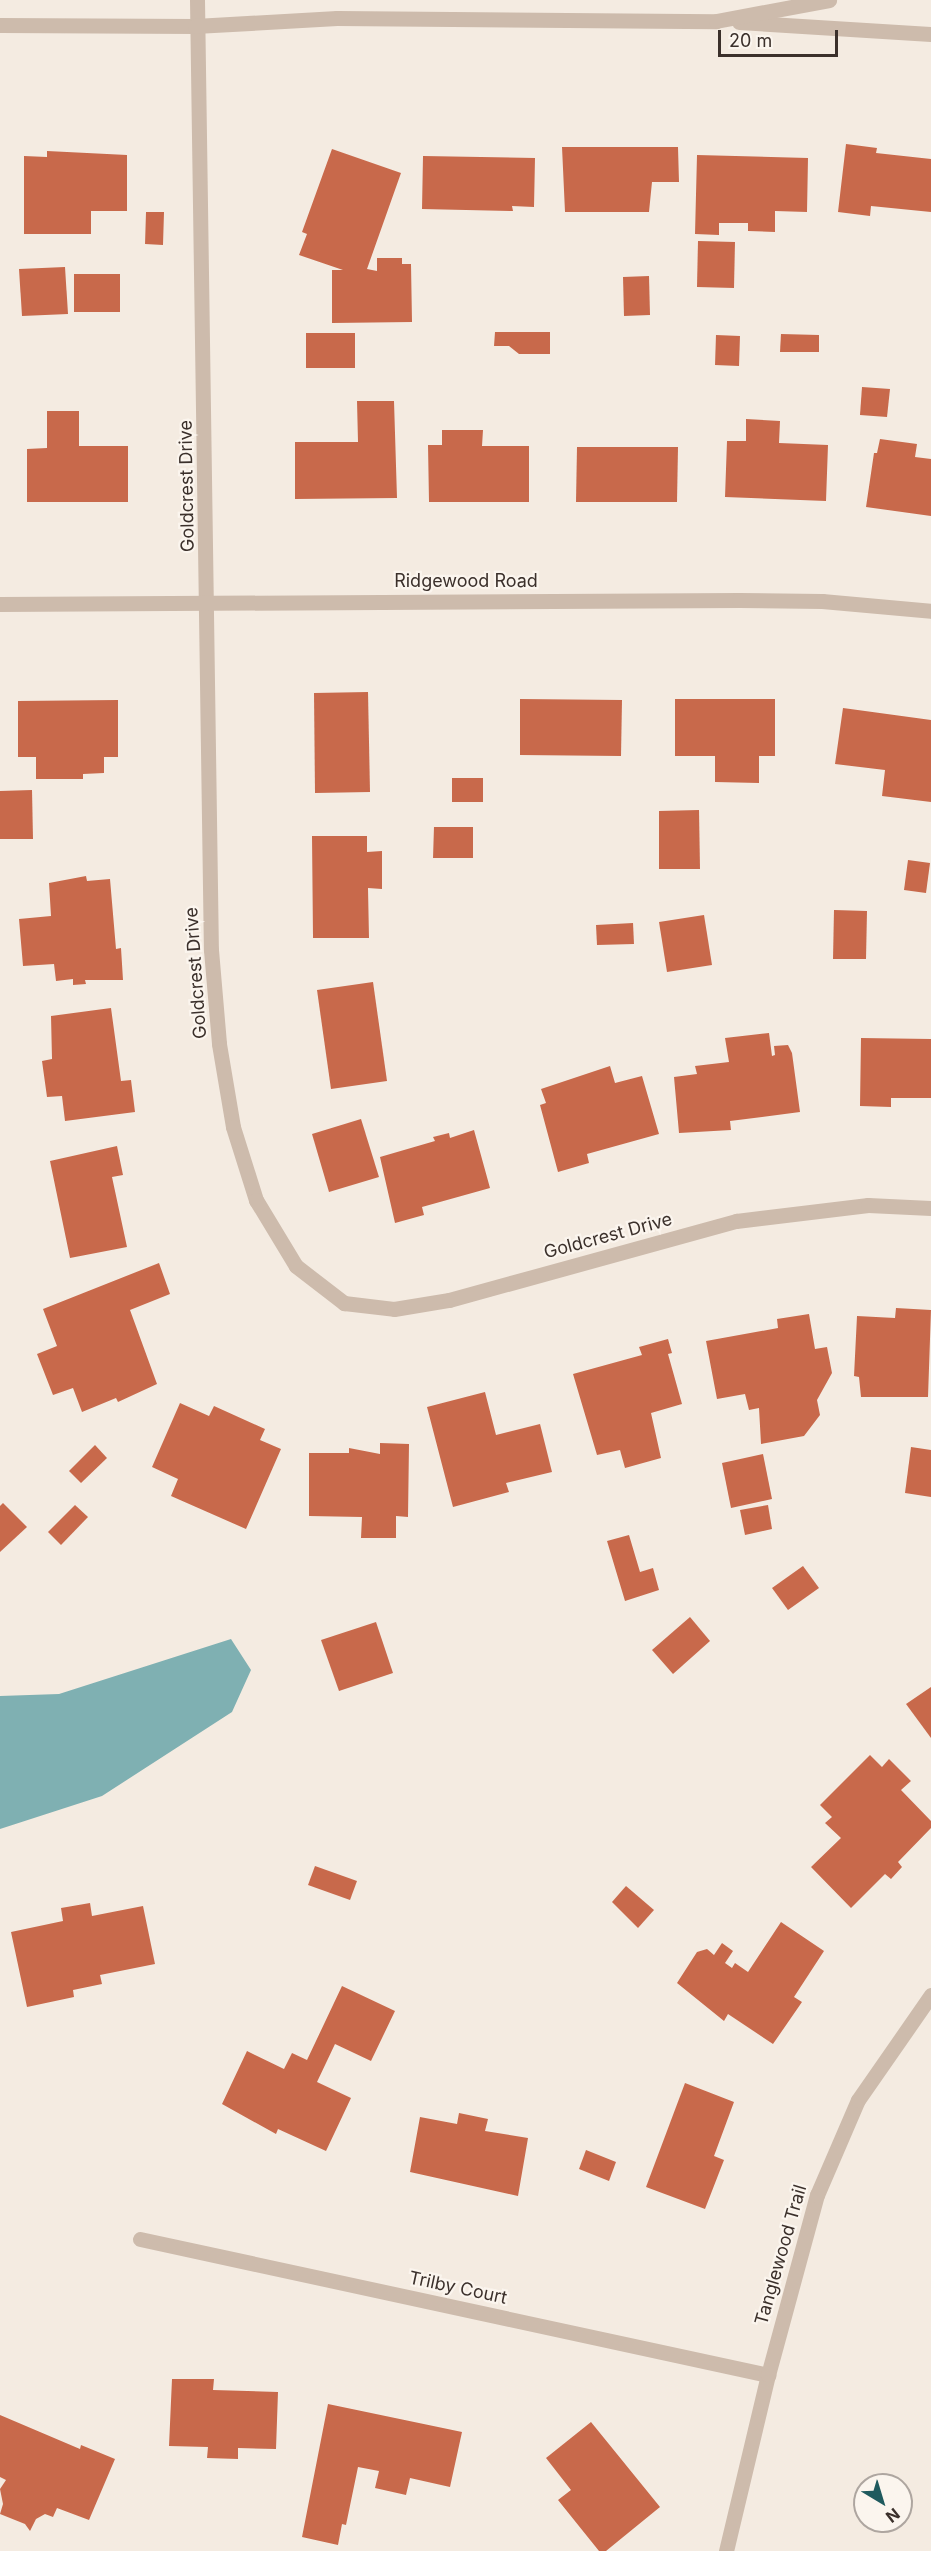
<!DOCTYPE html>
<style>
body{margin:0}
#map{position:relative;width:931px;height:2551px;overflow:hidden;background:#f4ebe1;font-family:Inter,sans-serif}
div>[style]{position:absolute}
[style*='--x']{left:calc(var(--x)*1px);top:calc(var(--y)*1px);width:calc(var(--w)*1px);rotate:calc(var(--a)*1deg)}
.water>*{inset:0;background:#7fb0b2}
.building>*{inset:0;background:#c8694b}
.minor>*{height:15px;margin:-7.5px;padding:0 7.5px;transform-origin:7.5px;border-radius:7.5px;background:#cdbbac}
span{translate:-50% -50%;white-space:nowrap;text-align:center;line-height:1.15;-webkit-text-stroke:4.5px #fbf5ee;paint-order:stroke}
.street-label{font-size:18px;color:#3b302b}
.north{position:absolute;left:853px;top:2473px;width:60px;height:60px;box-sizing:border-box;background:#fbf5ee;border:2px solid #aea6a0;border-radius:50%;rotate:142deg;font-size:16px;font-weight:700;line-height:24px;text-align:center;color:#3b302b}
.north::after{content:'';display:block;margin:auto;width:21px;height:27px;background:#1f5a5e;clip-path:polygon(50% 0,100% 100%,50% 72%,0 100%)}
.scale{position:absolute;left:718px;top:30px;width:120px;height:27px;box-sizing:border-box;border:3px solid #3b302b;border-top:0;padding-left:8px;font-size:18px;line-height:21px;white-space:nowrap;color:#3b302b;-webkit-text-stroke:4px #fbf5ee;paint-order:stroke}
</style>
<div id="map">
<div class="water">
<i style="clip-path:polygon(231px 1639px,251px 1670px,232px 1712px,102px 1796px,0 1829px,0 1696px,59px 1694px)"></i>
</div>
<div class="building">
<i style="clip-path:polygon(846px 144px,877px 148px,876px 153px,931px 159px,931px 212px,871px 206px,870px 216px,838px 212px)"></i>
<i style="clip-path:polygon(562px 147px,678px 147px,679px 182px,652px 182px,649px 212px,565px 212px)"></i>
<i style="clip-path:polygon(332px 149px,401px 173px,367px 269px,377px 271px,377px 258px,402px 258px,402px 264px,411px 264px,412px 322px,332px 323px,332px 270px,343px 270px,299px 255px,307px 234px,302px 232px)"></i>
<i style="clip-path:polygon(47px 151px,127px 155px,127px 211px,91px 211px,91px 234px,24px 234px,24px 156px,47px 157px)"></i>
<i style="clip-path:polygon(697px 155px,808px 158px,807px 212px,775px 211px,775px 232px,748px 231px,748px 223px,719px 223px,719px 235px,695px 234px)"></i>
<i style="clip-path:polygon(423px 156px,535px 158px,534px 207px,512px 206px,513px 211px,422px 209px)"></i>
<i style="clip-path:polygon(146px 212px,164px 212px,163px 245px,145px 244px)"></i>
<i style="clip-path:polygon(698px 241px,735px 242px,734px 288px,697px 287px)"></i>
<i style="clip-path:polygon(65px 267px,68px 314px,22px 316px,19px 269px)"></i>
<i style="clip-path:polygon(74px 274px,120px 274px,120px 312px,74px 312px)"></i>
<i style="clip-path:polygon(649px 276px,650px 315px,624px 316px,623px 277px)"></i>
<i style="clip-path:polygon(495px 332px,550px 332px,550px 354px,519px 354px,509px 346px,494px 346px)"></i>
<i style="clip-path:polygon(306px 333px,355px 333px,355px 368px,306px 368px)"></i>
<i style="clip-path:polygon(781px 334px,819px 335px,819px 352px,780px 352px)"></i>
<i style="clip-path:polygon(716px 335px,740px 336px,739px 366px,715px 365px)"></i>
<i style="clip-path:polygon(862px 387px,890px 389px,887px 417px,860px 415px)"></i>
<i style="clip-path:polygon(357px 401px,394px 401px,397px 498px,295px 499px,295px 442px,358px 442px)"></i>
<i style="clip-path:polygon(47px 411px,79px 411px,79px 446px,128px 446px,128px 502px,27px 502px,27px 449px,47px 448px)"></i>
<i style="clip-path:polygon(746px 419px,780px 421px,779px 443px,828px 445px,826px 501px,725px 497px,727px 441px,746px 441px)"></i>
<i style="clip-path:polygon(442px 430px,483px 430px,482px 446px,529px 446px,529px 502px,429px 502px,428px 445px,442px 445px)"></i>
<i style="clip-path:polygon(880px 439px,917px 444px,915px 457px,931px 459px,931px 516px,866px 507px,874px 453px,877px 453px)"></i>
<i style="clip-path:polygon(577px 447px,678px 447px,677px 502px,576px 502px)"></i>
<i style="clip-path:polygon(368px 692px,370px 792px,315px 793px,314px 693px)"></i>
<i style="clip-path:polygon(520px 699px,622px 700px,621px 756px,520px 755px)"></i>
<i style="clip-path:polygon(675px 699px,775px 699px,775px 756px,759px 756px,759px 783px,715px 782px,715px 756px,675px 756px)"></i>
<i style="clip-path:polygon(118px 700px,118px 757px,104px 757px,104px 773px,83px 774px,83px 779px,36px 779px,36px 757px,18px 757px,18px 701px)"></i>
<i style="clip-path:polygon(843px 708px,931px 720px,931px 802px,882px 796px,885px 770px,835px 764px)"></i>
<i style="clip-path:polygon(452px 778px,483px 778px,483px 802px,452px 802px)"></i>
<i style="clip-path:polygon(32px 790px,33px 839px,0 839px,0 791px)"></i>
<i style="clip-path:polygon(699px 810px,700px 869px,659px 869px,659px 811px)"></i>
<i style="clip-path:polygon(434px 827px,473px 827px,473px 858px,433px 858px)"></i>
<i style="clip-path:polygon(312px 836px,367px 836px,367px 852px,382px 851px,382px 889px,368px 888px,369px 938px,313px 938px)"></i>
<i style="clip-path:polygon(908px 860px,930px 863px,926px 893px,904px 890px)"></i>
<i style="clip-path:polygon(86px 876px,87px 881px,110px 879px,116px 949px,121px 948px,123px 980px,85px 980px,86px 984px,73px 985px,73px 979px,56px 981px,54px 964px,23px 966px,19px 919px,51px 916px,49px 883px)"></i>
<i style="clip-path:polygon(834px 910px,867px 911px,866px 959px,833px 959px)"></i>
<i style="clip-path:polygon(704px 915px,712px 965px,667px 972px,659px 922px)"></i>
<i style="clip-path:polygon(633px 923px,634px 944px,597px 945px,596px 925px)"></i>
<i style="clip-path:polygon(373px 982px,387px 1081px,331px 1089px,317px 990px)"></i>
<i style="clip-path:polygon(111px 1008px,121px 1081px,131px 1080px,135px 1112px,65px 1121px,62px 1096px,47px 1097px,42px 1061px,52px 1059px,51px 1016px)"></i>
<i style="clip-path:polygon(769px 1033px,772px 1056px,775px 1055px,774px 1046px,788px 1045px,792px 1053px,800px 1112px,730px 1121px,731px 1130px,679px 1133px,674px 1077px,697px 1074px,695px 1066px,729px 1062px,725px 1038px)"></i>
<i style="clip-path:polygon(861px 1038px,931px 1039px,931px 1098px,891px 1098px,891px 1107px,860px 1106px)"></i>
<i style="clip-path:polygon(610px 1066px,615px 1083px,642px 1076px,659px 1134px,587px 1154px,589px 1163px,558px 1172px,540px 1105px,546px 1103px,541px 1089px)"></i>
<i style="clip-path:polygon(361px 1119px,379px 1177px,329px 1192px,312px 1134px)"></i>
<i style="clip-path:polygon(474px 1130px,490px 1188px,422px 1207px,424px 1215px,395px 1223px,380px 1157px,435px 1141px,433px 1137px,449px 1133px,450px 1138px)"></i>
<i style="clip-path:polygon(117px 1146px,123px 1175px,112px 1177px,127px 1247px,70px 1258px,50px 1161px)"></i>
<i style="clip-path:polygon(159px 1263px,170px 1294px,130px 1310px,157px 1384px,118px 1402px,116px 1398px,82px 1412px,73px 1388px,53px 1395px,37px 1354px,57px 1346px,43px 1309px)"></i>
<i style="clip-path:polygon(896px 1308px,931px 1310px,928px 1397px,861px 1397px,859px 1377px,854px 1376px,857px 1316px,895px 1318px)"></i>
<i style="clip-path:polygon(809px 1314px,815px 1349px,827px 1347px,832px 1373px,817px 1400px,820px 1415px,804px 1436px,761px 1444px,759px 1408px,749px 1410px,745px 1394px,717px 1399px,706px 1341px,778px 1328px,777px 1319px)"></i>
<i style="clip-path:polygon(668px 1339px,672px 1353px,668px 1354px,682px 1404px,651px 1413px,661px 1458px,625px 1468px,620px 1450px,597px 1455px,573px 1374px,642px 1355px,639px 1347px)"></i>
<i style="clip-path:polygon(485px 1392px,496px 1435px,540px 1424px,552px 1472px,506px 1483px,509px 1492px,453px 1507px,427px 1407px)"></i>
<i style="clip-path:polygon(180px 1403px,209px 1416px,214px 1406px,265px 1429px,260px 1440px,281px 1449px,246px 1529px,171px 1496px,178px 1479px,152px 1467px)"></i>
<i style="clip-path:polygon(380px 1443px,409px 1444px,408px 1517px,396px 1516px,396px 1538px,361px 1538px,362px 1517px,309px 1516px,309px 1453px,349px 1453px,349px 1448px,380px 1454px)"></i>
<i style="clip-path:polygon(95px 1445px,107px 1458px,81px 1483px,69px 1471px)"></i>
<i style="clip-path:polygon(911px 1447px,931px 1450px,931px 1497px,905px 1493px)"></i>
<i style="clip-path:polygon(763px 1454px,772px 1499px,731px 1508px,722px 1463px)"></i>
<i style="clip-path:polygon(3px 1503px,27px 1527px,0 1552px,0 1506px)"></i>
<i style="clip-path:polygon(75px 1505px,88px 1517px,61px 1545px,48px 1532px)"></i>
<i style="clip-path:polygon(768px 1505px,772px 1529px,745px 1535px,740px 1510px)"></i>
<i style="clip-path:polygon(629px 1535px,640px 1572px,653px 1568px,659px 1590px,625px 1601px,607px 1541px)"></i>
<i style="clip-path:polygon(803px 1566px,819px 1588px,788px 1610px,772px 1588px)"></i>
<i style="clip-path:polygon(690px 1617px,710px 1641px,673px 1674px,652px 1650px)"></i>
<i style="clip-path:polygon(376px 1622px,393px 1673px,339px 1691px,321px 1640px)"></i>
<i style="clip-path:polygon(931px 1687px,931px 1738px,906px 1704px)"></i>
<i style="clip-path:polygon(870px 1755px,882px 1767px,889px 1759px,911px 1781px,901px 1790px,931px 1821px,931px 1828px,898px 1862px,902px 1867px,891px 1879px,885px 1874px,851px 1908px,811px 1867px,841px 1838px,825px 1823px,832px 1817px,820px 1805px)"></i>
<i style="clip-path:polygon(315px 1866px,357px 1881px,350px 1900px,308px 1885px)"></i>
<i style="clip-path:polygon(626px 1886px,654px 1910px,638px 1928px,612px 1902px)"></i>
<i style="clip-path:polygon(90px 1903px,92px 1916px,143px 1906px,155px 1964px,100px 1975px,102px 1984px,73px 1990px,74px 1997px,27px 2007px,11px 1932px,63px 1921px,61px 1908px)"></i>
<i style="clip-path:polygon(781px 1922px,824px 1951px,794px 1997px,802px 2002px,773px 2044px,728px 2014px,724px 2021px,677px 1983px,697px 1952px,707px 1949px,714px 1955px,722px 1943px,733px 1951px,725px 1963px,732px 1968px,735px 1963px,748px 1972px)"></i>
<i style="clip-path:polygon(342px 1986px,395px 2011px,371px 2061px,335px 2044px,317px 2082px,351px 2098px,326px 2151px,278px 2129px,276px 2134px,222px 2104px,247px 2051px,284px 2069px,292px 2053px,307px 2060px)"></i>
<i style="clip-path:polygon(685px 2083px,734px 2102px,714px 2156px,724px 2160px,705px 2209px,646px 2187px)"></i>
<i style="clip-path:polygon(459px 2113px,488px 2119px,485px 2131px,528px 2138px,518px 2196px,410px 2172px,420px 2117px,457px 2124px)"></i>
<i style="clip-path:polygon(586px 2150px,616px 2162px,609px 2181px,579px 2169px)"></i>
<i style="clip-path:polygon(172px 2379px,214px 2379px,213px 2390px,278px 2392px,276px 2449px,238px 2448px,238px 2459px,207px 2458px,208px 2447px,169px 2446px)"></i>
<i style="clip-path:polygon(328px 2404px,462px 2432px,450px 2487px,410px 2478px,406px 2495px,375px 2488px,379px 2471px,358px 2467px,346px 2525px,342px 2524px,338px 2545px,302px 2537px)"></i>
<i style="clip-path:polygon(0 2415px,80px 2449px,81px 2445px,115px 2459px,89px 2520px,57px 2508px,53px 2517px,45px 2514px,36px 2519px,30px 2531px,25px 2524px,0 2514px,3px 2504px,0 2489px,6px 2480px,0 2477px)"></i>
<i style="clip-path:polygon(591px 2422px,660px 2507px,606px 2551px,599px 2551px,558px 2500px,571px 2490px,546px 2458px)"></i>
</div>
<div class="minor">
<i style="--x:197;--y:0;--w:950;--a:89.16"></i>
<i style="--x:211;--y:950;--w:94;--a:85.1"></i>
<i style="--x:219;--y:1044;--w:84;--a:80.4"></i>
<i style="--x:233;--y:1127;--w:77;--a:72.5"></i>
<i style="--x:256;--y:1200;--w:77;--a:58.8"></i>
<i style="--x:296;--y:1266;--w:61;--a:37.6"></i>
<i style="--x:344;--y:1303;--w:50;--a:6.8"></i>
<i style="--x:394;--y:1309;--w:56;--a:-9.3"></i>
<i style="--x:449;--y:1300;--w:298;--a:-15.4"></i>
<i style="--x:736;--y:1221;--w:133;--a:-6.9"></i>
<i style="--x:868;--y:1205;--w:63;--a:2.7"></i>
<i style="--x:739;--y:22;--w:192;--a:3.6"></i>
<i style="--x:0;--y:25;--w:195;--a:0.3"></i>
<i style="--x:195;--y:26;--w:142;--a:-3.2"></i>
<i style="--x:337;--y:18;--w:379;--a:0.5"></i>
<i style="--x:716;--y:21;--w:115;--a:-10.5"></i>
<i style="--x:0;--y:604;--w:739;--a:-0.31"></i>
<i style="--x:739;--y:600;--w:83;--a:0.7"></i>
<i style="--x:822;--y:601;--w:109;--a:5.2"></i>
<i style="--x:140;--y:2239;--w:643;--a:12.22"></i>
<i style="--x:726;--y:2551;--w:181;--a:-76.6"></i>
<i style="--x:768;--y:2375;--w:187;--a:-74.8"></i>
<i style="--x:817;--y:2195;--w:103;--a:-66.7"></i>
<i style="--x:858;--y:2100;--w:128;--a:-55.2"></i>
</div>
<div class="street-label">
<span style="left:187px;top:486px;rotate:-91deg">Goldcrest Drive</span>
<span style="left:466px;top:581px">Ridgewood Road</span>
<span style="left:196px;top:973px;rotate:-94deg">Goldcrest Drive</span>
<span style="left:608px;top:1236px;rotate:-15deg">Goldcrest Drive</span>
<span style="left:781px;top:2255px;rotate:-74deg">Tanglewood Trail</span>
<span style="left:458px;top:2288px;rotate:12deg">Trilby Court</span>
</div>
<div class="north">N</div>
<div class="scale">20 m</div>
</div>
